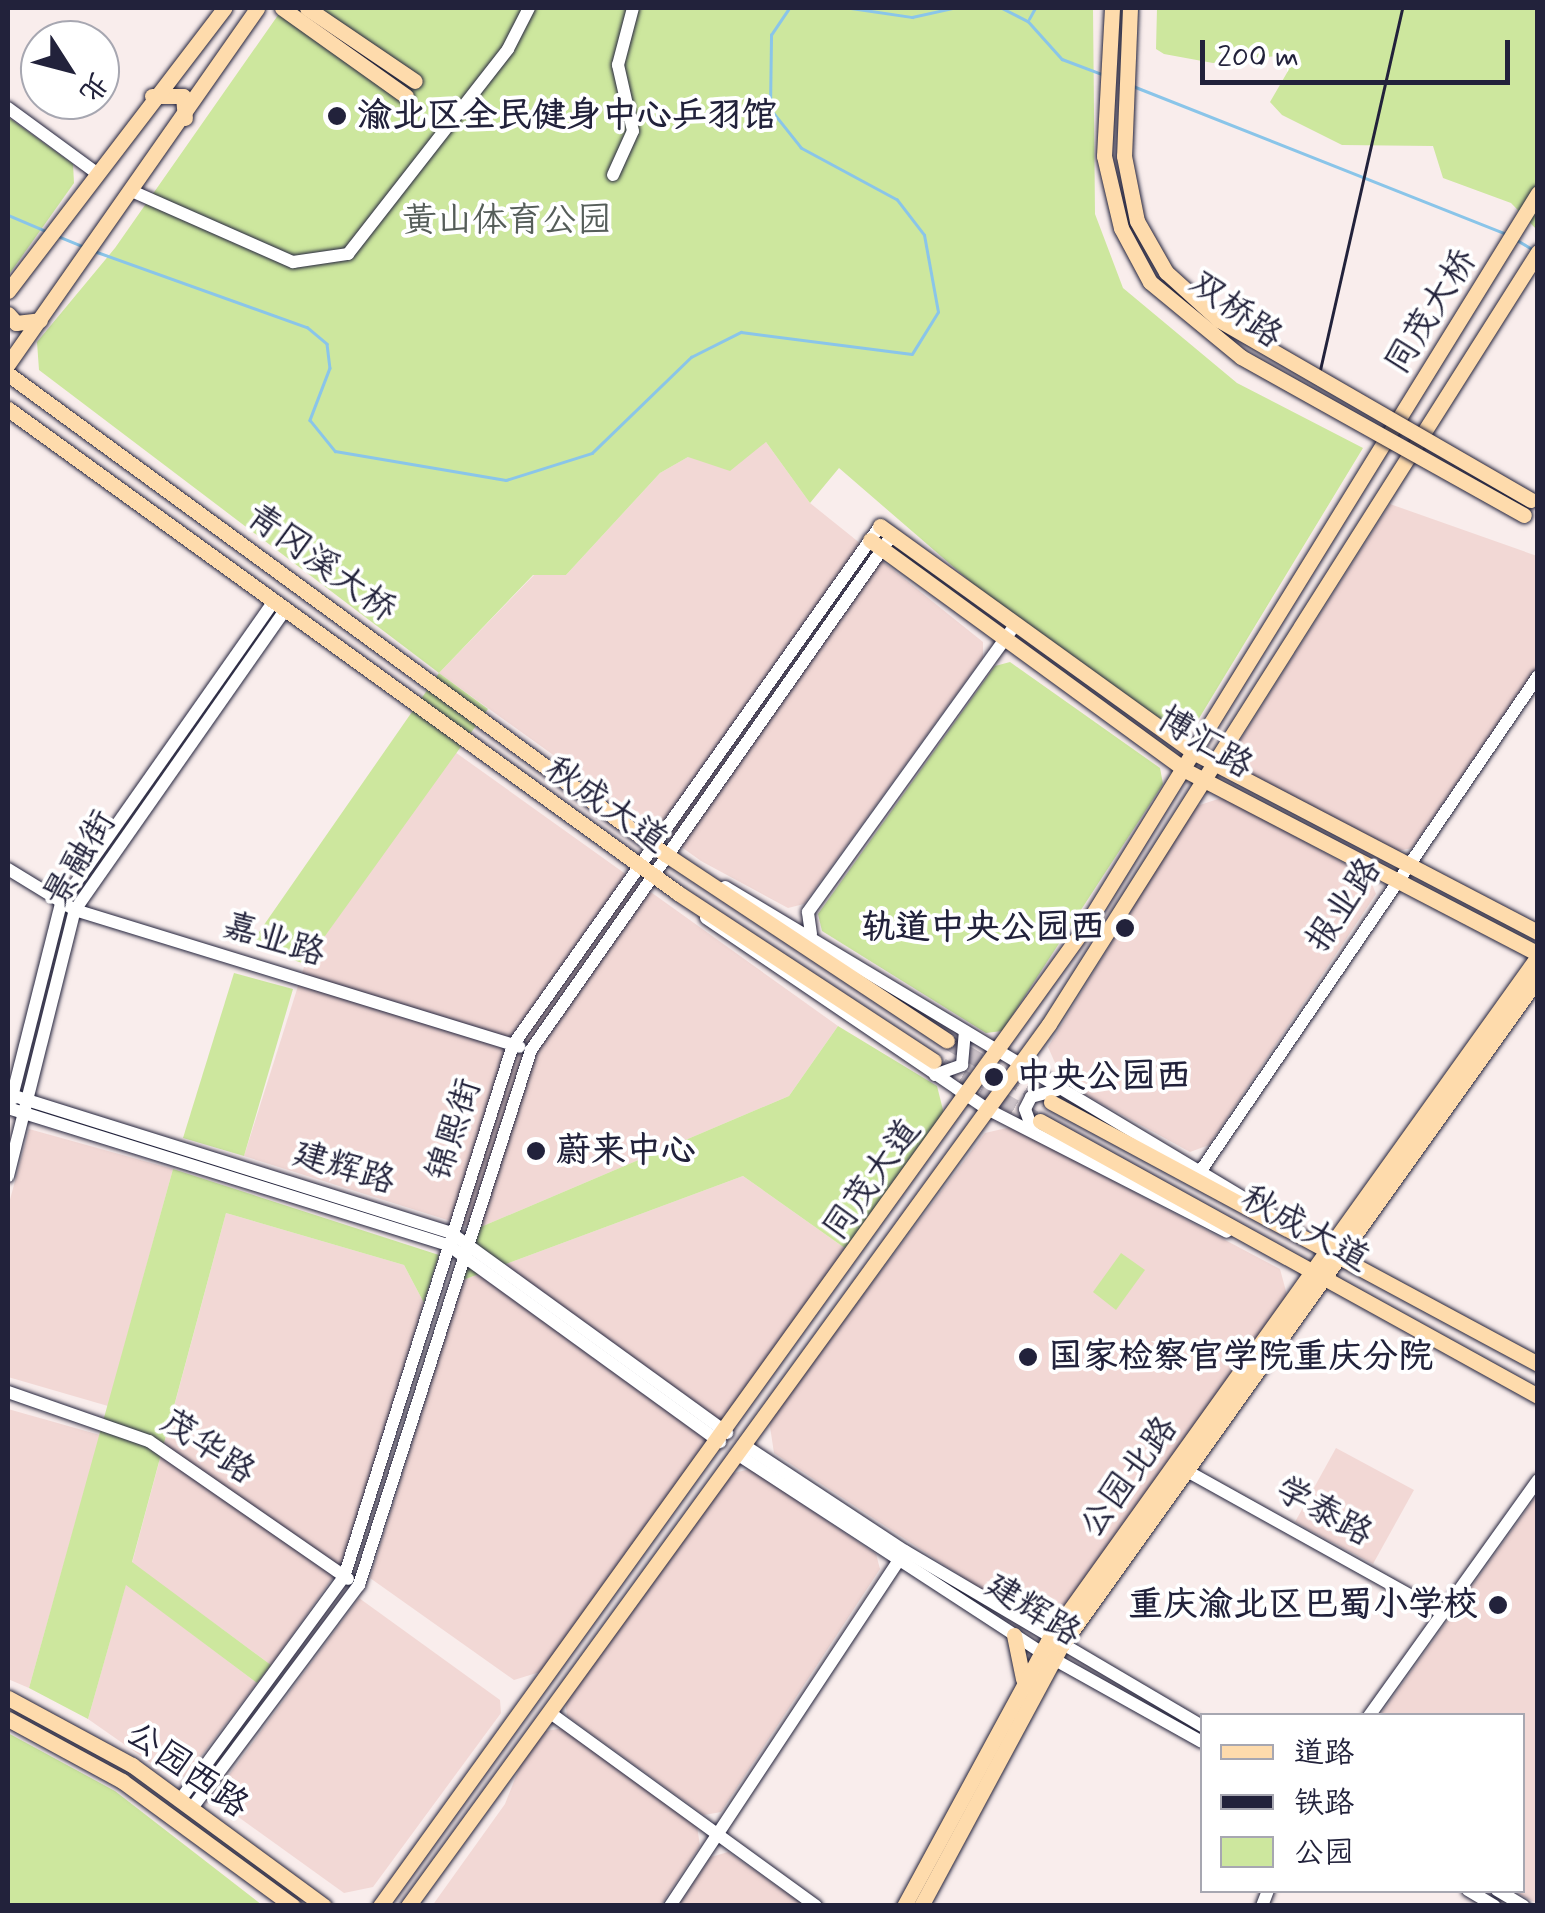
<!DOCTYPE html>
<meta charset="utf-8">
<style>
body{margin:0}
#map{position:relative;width:1545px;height:1913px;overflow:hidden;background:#f9edec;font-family:Mynerve,"LXGW WenKai TC",sans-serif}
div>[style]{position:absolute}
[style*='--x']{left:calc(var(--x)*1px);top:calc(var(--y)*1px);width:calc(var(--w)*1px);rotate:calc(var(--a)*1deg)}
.built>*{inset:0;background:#f2d8d5}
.green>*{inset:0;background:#cde79e}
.stream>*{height:2.5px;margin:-1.25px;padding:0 1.25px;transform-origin:1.25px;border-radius:1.25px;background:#8ac5e9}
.major-tunnel>*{height:15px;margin-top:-7.5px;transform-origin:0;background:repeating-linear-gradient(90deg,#cec4c9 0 15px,transparent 0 23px)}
.roads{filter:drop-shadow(0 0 2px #22223b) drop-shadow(0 0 2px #22223b)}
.minor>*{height:12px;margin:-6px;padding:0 6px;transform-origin:6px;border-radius:6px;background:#fff}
.major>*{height:15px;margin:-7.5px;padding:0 7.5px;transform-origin:7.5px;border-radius:7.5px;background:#fedbac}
.rail>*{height:2.5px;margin:-1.25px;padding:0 1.25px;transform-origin:1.25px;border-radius:1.25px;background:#22223b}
.bridges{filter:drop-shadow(0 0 2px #22223b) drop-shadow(0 0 2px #22223b)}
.major-bridge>*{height:15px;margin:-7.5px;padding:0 7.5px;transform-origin:7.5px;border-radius:7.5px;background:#fedbac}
.dots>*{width:28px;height:28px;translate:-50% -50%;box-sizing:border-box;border:5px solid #fff;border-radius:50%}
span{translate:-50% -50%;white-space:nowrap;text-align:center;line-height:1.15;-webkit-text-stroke:8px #fff;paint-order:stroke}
.poi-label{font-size:35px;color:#22223b;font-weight:700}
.left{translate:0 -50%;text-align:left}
.right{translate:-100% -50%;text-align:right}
.park-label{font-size:35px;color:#555d59}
.street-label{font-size:35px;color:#22223b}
.frame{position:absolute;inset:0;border:10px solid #22223b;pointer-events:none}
.legend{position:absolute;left:1200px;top:1713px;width:325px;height:180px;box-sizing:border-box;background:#fff;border:2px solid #a7a7b1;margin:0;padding:12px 18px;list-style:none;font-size:30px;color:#22223b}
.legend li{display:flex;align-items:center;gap:20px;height:50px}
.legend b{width:50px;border:2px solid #a7a7b1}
.north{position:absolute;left:20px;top:20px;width:100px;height:100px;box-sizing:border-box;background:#fff;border:2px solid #a7a7b1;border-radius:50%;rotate:126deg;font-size:28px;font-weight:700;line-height:40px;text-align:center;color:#22223b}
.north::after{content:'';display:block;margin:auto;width:35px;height:45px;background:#22223b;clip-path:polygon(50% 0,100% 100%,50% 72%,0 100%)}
.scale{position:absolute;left:1200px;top:40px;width:310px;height:45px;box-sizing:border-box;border:5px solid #22223b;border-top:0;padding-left:12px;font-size:30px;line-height:35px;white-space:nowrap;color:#22223b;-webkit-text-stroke:8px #fff;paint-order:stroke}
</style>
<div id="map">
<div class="built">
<i style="clip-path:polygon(766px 442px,810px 503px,983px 642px,983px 657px,804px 904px,788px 908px,701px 861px,439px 673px,534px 575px,566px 575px,660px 473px,688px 457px)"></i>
<i style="clip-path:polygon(1390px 504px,1537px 556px,1537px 667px,1412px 848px,1398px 851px,1252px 777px,1237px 745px)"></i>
<i style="clip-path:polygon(455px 752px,838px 1026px,789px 1096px,476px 1229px,244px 1156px,305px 964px)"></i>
<i style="clip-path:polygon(1224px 797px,1369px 877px,1376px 894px,1209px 1145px,1190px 1152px,1064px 1083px,1048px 1047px,1194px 807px)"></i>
<i style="clip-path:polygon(1011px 1127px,1280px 1269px,1287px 1295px,1055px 1621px,1034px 1624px,774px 1453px,769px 1420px,985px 1133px)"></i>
<i style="clip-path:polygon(29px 1129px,173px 1169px,108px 1406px,8px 1377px,8px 1207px)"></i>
<i style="clip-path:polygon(743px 1176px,849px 1251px,543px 1671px,514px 1680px,370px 1578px,463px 1280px)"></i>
<i style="clip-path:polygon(226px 1213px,404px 1265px,424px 1303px,343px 1563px,271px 1665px,132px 1563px)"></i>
<i style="clip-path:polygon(8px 1409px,100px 1435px,29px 1688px,8px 1679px)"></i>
<i style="clip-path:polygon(1336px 1448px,1414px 1490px,1373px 1564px,1295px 1522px)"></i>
<i style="clip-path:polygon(750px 1469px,876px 1554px,880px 1569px,721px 1812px,704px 1815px,567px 1716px,565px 1700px,730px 1474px)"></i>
<i style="clip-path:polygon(1537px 1495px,1538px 1902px,1536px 1903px,1514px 1891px,1522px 1890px,1522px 1716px,1380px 1715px)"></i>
<i style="clip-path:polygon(126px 1584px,257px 1683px,185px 1777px,171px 1777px,88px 1719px)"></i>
<i style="clip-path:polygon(359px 1598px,500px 1700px,501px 1713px,373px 1887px,344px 1893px,212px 1798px)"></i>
<i style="clip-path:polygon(563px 1728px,697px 1826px,700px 1846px,661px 1905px,432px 1906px,505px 1804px,522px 1761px,546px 1731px)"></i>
<i style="clip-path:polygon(728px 1852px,804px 1905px,679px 1905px,711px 1857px)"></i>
</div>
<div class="green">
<i style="clip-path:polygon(283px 8px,1093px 8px,1095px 214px,1123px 288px,1237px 383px,1363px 448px,1195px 725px,1172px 728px,1016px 621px,839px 468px,810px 503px,766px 442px,730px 471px,688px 457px,660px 473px,566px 575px,533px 575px,439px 673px,488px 709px,305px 964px,250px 945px,439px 673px,39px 370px,37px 342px,115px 248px)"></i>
<i style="clip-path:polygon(1157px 8px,1537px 8px,1537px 230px,1511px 203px,1443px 178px,1433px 146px,1342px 145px,1282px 115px,1270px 102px,1288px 71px,1276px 56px,1213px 63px,1164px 54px,1156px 49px)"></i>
<i style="clip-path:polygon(8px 117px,73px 164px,74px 183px,8px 276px)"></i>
<i style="clip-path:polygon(1010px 662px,1160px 768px,1163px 784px,1002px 1031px,986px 1033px,822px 931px,818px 914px,995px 666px)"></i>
<i style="clip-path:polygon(234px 973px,293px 989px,244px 1156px,183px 1138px)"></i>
<i style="clip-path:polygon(838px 1026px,937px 1086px,944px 1114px,849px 1251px,743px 1176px,463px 1280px,476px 1229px,789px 1096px)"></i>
<i style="clip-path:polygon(173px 1169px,439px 1255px,424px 1303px,404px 1265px,226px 1213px,132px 1562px,271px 1665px,257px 1683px,126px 1585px,88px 1719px,29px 1688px)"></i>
<i style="clip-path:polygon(1121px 1253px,1145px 1270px,1116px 1310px,1093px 1292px)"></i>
<i style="clip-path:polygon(8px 1733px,115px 1791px,262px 1905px,8px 1905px)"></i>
</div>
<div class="stream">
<i style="--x:851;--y:8;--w:62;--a:8.4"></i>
<i style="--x:912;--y:17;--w:42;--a:-12.4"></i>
<i style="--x:1002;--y:8;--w:29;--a:27"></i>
<i style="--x:1028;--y:21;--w:51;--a:48.2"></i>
<i style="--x:1062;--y:59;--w:43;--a:20.6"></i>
<i style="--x:1029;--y:19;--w:13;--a:-61"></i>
<i style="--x:1133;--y:86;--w:401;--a:21.6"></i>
<i style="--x:8;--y:215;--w:43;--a:23"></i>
<i style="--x:60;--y:237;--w:27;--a:22"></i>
<i style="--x:1517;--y:240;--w:17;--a:31"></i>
<i style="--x:97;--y:252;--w:223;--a:19.7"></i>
<i style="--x:307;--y:327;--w:26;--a:40"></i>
<i style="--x:327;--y:344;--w:24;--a:83"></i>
<i style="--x:330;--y:368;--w:56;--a:111"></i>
<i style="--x:310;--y:420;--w:40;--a:51"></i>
<i style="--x:335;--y:451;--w:173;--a:9.6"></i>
<i style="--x:506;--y:480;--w:90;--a:-17.4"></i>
<i style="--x:592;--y:453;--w:138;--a:-44.1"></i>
<i style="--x:691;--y:357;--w:56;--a:-26.6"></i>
<i style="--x:741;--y:332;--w:172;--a:7.3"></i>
<i style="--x:912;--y:354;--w:49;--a:-58.2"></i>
<i style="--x:938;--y:312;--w:78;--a:-100.3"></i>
<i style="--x:924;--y:235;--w:44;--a:-127.6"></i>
<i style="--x:897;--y:200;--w:109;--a:-151.6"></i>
<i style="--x:801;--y:148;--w:50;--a:-128.5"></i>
<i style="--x:770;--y:109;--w:74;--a:-89.2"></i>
<i style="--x:771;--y:35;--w:32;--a:-56"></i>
</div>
<div class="major-tunnel">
<i style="--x:947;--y:1041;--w:116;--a:30.5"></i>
<i style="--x:942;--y:1065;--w:107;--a:29.7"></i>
</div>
<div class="roads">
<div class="minor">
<i style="--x:8;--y:108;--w:108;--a:36.3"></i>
<i style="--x:613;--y:175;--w:48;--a:-65.6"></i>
<i style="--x:633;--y:131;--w:68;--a:-102.8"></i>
<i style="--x:618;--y:65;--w:59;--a:-75.3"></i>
<i style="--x:134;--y:192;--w:174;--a:23.8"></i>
<i style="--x:293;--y:262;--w:56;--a:-8.3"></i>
<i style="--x:348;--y:254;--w:260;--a:-52"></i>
<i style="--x:508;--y:49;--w:46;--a:-62.9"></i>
<i style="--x:8;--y:869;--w:79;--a:31.5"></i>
<i style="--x:75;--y:910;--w:465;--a:17.1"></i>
<i style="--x:725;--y:887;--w:644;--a:30.95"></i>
<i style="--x:706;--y:918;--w:342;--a:34.2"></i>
<i style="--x:989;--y:1110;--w:267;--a:27.1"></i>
<i style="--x:811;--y:934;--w:22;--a:-98"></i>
<i style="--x:808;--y:912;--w:347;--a:-54.2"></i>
<i style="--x:935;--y:1075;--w:29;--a:-20"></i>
<i style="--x:962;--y:1065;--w:34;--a:-85"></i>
<i style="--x:8;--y:1094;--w:464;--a:17.4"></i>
<i style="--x:451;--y:1233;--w:341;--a:35.9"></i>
<i style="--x:11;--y:1101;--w:203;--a:-75.8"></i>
<i style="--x:61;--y:904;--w:369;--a:-54.9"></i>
<i style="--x:8;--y:1108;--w:461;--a:17.3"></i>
<i style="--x:448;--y:1245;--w:336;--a:35.9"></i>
<i style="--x:1033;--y:1131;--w:23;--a:-110"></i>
<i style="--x:1025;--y:1109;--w:13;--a:-63"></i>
<i style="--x:1031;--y:1097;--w:27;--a:-15"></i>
<i style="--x:1202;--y:1169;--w:597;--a:-55.72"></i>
<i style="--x:8;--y:1176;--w:274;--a:-75.9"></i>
<i style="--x:75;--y:910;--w:365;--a:-55"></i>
<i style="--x:8;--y:1392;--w:149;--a:19.2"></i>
<i style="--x:149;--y:1441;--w:242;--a:34.7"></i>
<i style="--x:744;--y:1445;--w:193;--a:33.4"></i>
<i style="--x:905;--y:1551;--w:345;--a:30.5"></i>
<i style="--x:737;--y:1454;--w:363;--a:33.1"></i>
<i style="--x:1041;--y:1652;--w:184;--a:29.2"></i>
<i style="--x:1178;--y:1466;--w:302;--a:29.1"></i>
<i style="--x:549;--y:1712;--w:330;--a:36"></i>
<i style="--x:1369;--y:1716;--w:290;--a:-54.4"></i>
<i style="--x:180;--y:1800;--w:277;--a:-53.7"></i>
<i style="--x:344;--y:1577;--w:558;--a:-72.38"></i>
<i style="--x:513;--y:1045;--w:636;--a:-54.73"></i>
<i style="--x:192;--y:1808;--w:279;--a:-53.2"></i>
<i style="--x:359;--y:1585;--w:562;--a:-72.18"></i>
<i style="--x:531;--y:1050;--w:622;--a:-54.96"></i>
<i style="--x:1468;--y:1890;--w:31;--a:31"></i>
<i style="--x:1497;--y:1890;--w:31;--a:31"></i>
<i style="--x:670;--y:1906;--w:419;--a:-56.5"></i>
<i style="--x:1262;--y:1906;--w:17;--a:-69"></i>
</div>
<div class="major">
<i style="--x:282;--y:8;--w:152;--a:35.4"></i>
<i style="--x:307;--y:8;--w:130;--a:34.1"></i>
<i style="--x:152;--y:96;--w:31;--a:0"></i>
<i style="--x:183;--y:96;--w:22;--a:85"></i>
<i style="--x:8;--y:291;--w:356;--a:-52.6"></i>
<i style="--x:8;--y:314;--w:12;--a:48"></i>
<i style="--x:16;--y:323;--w:24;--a:-7"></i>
<i style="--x:8;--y:364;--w:434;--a:-55"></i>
<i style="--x:8;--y:374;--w:814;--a:36.15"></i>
<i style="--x:665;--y:854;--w:338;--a:33.5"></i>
<i style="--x:8;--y:409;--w:827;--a:35.84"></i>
<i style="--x:678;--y:893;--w:306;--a:33.3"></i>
<i style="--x:880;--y:526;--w:388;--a:35.8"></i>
<i style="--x:1195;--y:753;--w:387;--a:27.6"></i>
<i style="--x:870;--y:540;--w:390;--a:36.1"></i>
<i style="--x:1185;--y:770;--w:398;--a:27.5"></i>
<i style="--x:1051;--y:1102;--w:553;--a:28.28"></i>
<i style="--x:1040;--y:1121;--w:569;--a:28.91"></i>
<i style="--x:1014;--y:1635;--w:45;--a:78.4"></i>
<i style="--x:8;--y:1698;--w:141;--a:28.4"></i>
<i style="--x:132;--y:1765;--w:238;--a:36.3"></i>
<i style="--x:8;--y:1719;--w:130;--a:28.5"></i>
<i style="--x:122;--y:1781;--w:212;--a:36.2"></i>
<i style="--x:380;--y:1906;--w:1203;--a:-54.24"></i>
<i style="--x:1083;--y:930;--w:866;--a:-58.31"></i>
<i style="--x:408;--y:1906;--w:1090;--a:-53.99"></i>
<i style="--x:1049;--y:1024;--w:914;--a:-57.65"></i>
<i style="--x:904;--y:1906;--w:304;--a:-61.5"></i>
<i style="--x:1049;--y:1639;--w:840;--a:-54.4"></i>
<i style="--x:921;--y:1906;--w:295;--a:-61.7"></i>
<i style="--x:1061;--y:1646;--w:821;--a:-54.47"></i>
</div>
</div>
<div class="rail">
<i style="--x:1320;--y:370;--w:371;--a:-77.2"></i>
</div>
<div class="bridges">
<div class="major-bridge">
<i style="--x:1112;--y:8;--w:148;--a:93.1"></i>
<i style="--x:1104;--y:156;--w:74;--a:76.7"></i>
<i style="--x:1121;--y:228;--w:61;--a:61.8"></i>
<i style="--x:1150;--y:282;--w:118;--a:39.5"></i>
<i style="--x:1241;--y:357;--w:324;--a:29.2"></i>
<i style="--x:1130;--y:8;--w:148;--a:92.3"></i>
<i style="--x:1124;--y:156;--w:66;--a:78.7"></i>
<i style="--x:1137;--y:221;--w:59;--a:60.4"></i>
<i style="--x:1166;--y:272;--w:72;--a:42.2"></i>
<i style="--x:1219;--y:320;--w:360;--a:30"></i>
</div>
</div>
<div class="dots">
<i style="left:337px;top:116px;background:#22223b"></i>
<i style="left:1125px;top:928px;background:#22223b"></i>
<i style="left:994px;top:1077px;background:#22223b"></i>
<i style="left:536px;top:1151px;background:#22223b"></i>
<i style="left:1028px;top:1357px;background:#22223b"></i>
<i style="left:1498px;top:1605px;background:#22223b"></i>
</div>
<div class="poi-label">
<span class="left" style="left:357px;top:116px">渝北区全民健身中心乒羽馆</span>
<span class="right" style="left:1105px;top:928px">轨道中央公园西</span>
<span class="left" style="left:1016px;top:1077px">中央公园西</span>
<span class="left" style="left:556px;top:1151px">蔚来中心</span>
<span class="left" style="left:1048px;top:1357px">国家检察官学院重庆分院</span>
<span class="right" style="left:1478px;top:1605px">重庆渝北区巴蜀小学校</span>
</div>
<div class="park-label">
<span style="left:507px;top:221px">黄山体育公园</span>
</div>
<div class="street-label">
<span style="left:1236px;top:310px;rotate:36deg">双桥路</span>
<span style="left:1431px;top:312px;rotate:-58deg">同茂大桥</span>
<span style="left:321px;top:563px;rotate:36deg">青冈溪大桥</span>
<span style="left:1205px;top:743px;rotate:31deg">博汇路</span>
<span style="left:606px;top:805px;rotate:35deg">秋成大道</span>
<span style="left:80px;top:859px;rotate:-59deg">景融街</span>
<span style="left:1344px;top:905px;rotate:-56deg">报业路</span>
<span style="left:274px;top:940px;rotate:17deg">嘉业路</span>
<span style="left:454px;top:1130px;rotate:-72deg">锦熙街</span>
<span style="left:344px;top:1168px;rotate:17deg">建辉路</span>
<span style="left:872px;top:1180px;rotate:-54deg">同茂大道</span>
<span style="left:1305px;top:1229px;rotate:29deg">秋成大道</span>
<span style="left:208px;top:1447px;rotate:34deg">茂华路</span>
<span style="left:1129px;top:1477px;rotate:-54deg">公园北路</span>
<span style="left:1324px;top:1512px;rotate:29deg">学泰路</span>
<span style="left:1033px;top:1610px;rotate:32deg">建辉路</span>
<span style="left:187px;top:1770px;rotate:35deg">公园西路</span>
</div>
<div class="frame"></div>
<ul class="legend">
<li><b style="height:12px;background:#fedbac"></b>道路</li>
<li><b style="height:12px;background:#22223b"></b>铁路</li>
<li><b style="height:28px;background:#cde79e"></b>公园</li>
</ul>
<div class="north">北</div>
<div class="scale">200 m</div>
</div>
